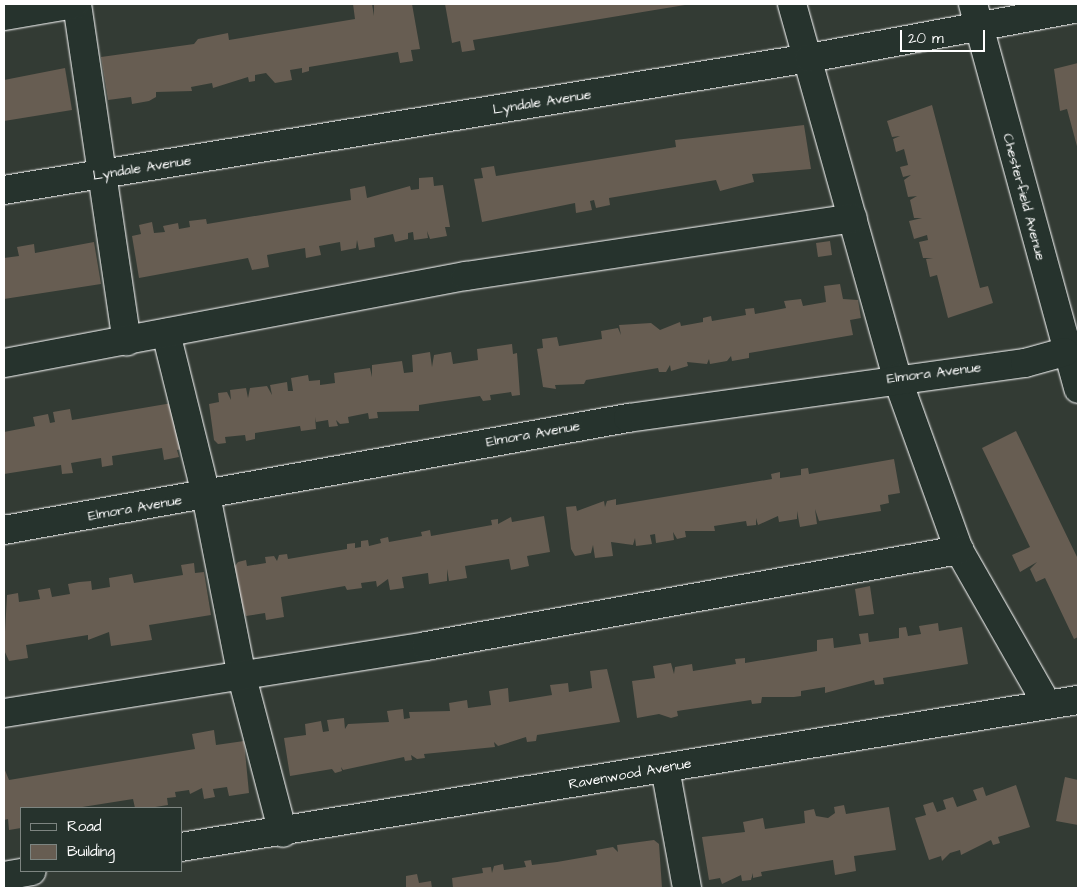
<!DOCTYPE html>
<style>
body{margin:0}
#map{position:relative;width:1082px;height:892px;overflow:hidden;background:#333b34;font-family:"Architects Daughter",sans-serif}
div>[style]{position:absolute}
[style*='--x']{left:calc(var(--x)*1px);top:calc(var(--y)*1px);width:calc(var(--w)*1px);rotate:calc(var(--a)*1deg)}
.building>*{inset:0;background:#675d52}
.roads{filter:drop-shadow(0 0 1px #fff) drop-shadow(0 0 1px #fff)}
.minor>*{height:28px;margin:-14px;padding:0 14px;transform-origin:14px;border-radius:14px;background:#26332d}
span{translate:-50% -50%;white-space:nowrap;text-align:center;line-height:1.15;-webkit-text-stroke:5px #26332d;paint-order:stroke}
.street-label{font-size:14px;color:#fff}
.frame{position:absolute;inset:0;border:5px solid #fff;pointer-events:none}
.legend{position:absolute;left:20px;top:807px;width:162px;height:65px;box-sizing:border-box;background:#26332d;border:1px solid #7d8581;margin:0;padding:6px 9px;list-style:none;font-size:15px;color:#fff}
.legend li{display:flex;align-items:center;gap:10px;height:25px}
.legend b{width:25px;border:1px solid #7d8581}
.scale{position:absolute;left:900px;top:30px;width:85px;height:22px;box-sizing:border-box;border:2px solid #fff;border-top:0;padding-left:6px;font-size:15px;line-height:18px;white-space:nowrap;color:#fff;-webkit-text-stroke:4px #26332d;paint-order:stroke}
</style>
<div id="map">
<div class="building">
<i style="clip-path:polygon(353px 4px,372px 4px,374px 16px,374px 4px,412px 4px,420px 49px,411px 50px,413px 61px,400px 63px,398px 52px,309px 67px,309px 71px,302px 73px,302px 68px,290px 70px,292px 80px,275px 83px,266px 73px,255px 75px,255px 81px,249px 82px,248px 77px,213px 88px,212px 83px,191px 87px,192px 91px,156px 92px,156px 97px,149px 101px,132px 104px,131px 97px,108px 100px,101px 57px,194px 44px,198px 39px,228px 33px,229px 40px,355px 19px)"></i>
<i style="clip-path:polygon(445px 4px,685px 4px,685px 5px,473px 40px,475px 50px,462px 52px,460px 41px,452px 43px)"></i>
<i style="clip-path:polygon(1078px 63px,1078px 150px,1067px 109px,1060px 111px,1054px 69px)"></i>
<i style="clip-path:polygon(65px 68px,72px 110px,4px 121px,4px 80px)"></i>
<i style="clip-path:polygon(932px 105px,980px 288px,988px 286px,993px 303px,948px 318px,937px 275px,930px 277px,926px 259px,933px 258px,923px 258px,919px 242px,928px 240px,927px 235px,914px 239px,909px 221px,922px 218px,914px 218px,910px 200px,917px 196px,908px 197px,904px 180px,911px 175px,903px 177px,900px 167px,908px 165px,904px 149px,896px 152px,893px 139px,900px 136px,892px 137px,887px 121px)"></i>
<i style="clip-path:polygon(804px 125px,811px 169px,752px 174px,754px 182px,720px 191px,716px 180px,609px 198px,610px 205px,596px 208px,594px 200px,590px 201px,592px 210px,576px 213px,575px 203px,482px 222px,474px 179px,483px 178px,481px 168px,494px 166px,496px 176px,676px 147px,675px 140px)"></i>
<i style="clip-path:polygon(433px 177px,434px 186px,443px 185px,450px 227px,445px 227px,447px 236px,430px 239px,427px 231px,428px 238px,414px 240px,413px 232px,408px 233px,408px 239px,395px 242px,393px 234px,374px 238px,375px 247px,359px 250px,357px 240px,356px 248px,341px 251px,340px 242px,319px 246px,321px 255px,306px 258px,305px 248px,267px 255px,269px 267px,252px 270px,248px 258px,139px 278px,132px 236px,141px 234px,139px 225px,152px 222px,154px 233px,165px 232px,163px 226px,178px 223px,179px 229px,190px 227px,189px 221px,206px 219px,207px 224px,351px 200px,350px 189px,365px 186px,367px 198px,410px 186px,411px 190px,419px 189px,419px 178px)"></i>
<i style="clip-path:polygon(830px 241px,832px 255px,818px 257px,816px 243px)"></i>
<i style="clip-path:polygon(94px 242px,101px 284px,4px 299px,4px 258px,19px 256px,17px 247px,34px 244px,35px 253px)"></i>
<i style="clip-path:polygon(840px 284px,843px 299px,858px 300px,861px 318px,850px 320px,853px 335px,749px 353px,749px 358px,732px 361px,731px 356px,727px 361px,710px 364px,709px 359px,707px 364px,687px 362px,688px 366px,671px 371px,670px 365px,666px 372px,659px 372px,658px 368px,586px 380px,584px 384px,555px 385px,556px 389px,543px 387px,537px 349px,543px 348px,542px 339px,557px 337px,559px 346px,602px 339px,601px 331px,618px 328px,621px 335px,619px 325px,651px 323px,660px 330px,680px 322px,681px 326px,703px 322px,703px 318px,711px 316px,712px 321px,746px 315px,745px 309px,754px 308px,755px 314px,786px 308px,784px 301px,801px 299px,803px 306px,826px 302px,824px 286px)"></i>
<i style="clip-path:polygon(512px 344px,513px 354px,517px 353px,520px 395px,512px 396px,511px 392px,490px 395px,491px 400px,483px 401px,480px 396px,438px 402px,419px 405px,419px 411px,377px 412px,378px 418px,369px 419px,368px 413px,348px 417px,349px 423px,340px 424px,336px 420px,338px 426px,329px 427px,328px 420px,316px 422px,315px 417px,316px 429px,301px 431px,300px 426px,255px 433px,255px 439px,246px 441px,245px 435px,225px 437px,226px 443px,218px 444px,214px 440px,209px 404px,219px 402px,218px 393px,227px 392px,231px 400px,230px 390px,246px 388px,248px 398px,250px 388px,267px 386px,272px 395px,270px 385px,287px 382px,288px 391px,293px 391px,291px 378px,308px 375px,309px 381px,320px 380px,320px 385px,335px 383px,334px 373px,370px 368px,372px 377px,372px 365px,402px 361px,404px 373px,413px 372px,412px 355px,430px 352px,432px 367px,434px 355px,451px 352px,453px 364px,478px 360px,477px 349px)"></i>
<i style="clip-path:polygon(178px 402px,182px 449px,177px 450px,179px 457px,164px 460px,162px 448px,112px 456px,113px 465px,102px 467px,101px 458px,71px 463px,73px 473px,62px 474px,61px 465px,4px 474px,4px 432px,35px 426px,33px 417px,48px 414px,50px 423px,55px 422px,53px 412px,70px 409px,72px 420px)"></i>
<i style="clip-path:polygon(1016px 431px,1078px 559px,1078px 637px,1074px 639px,1045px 578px,1036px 582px,1030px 569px,1037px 562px,1020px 572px,1012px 555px,1030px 547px,982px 448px)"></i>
<i style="clip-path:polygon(894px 459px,900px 493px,888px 495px,889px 503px,880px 505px,881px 511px,819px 521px,815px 509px,817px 524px,800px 527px,797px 511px,797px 519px,779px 522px,778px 516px,758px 525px,756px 518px,756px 525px,747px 526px,746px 521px,714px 526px,715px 531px,685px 531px,686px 537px,677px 539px,673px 532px,674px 540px,656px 543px,655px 534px,650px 535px,652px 544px,636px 546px,635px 538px,633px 545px,611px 542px,613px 556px,595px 558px,593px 545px,591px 553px,575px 556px,571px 549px,566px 507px,576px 506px,577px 511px,604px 501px,605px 507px,607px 501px,616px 499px,616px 505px,772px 479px,771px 474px,780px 472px,780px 478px,801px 475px,801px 469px,808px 468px,809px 474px)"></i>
<i style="clip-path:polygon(544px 516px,550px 552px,527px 556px,529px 566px,511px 570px,509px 559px,465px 566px,467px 578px,449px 581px,447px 569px,447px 581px,429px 584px,428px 573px,402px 577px,404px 588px,390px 590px,388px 579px,377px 587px,376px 581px,361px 583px,362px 588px,347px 590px,345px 586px,281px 597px,284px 617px,266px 620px,265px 613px,246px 616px,241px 604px,234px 567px,238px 562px,246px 560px,247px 566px,266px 563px,265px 557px,274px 556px,277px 561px,279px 555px,287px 554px,288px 559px,347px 549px,347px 544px,355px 543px,355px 548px,361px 547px,361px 541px,368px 540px,369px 546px,381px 543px,380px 539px,388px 537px,389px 542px,422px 536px,421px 532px,430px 530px,431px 536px,492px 525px,491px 520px,498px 519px,498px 524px,511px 517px,512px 522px)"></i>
<i style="clip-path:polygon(194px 563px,195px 573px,204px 572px,211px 615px,149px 625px,152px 640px,111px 646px,109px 632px,88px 640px,88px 635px,26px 645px,28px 658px,9px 661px,4px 650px,7px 595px,18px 593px,19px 602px,40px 599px,38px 590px,50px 588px,52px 597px,70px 594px,68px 584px,79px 582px,91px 581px,92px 590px,110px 587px,109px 578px,132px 574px,134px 583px,183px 575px,181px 565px)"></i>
<i style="clip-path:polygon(870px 586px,874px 614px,859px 616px,855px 589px)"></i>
<i style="clip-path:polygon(938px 623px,939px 631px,962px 627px,968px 664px,883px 678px,884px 684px,875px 685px,874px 680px,825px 693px,825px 687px,801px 691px,801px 696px,794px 697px,762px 697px,761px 703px,752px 704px,751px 700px,677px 711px,678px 716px,671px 718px,659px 714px,637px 718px,632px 681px,655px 678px,653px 666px,671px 663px,674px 674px,675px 667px,692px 664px,693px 671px,736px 664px,735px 659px,745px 658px,745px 663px,817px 651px,817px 640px,833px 638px,834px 648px,861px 644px,859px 634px,868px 633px,869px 642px,899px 638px,899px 628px,906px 627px,908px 636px,921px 634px,919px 626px)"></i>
<i style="clip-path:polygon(607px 669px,620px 722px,537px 735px,536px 741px,527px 742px,526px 737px,498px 746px,494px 742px,495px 747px,424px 754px,425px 758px,417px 759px,411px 755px,412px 760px,405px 761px,404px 757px,343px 770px,341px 767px,342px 771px,335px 773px,332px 769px,290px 776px,284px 738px,306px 735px,305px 724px,321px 721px,323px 732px,329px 731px,327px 720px,344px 718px,345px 729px,348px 724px,389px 722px,387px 711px,403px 709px,404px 719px,410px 718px,409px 712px,450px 711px,449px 703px,467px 700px,468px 708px,491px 705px,489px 691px,508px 688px,509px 702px,552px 695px,550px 685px,568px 683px,569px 692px,592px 688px,590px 671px)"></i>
<i style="clip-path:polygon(214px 730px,216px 745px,244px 741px,249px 793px,229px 796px,227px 787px,213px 789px,215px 797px,204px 799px,202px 788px,190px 794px,189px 790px,175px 792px,176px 797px,167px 798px,168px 805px,149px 808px,135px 808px,133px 799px,76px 808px,21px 808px,21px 828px,9px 830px,8px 819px,4px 820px,4px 768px,9px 780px,195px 749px,192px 734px)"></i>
<i style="clip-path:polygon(1065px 777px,1078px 780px,1078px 825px,1056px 821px)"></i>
<i style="clip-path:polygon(1016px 785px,1030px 827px,998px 837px,1000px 843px,993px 845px,991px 840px,961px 855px,960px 850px,950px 853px,942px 861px,941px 856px,929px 860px,915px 818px,926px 815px,923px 805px,933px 802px,937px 812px,946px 809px,943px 800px,953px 797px,957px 807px,977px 800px,973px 790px,983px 787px,986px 796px)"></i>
<i style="clip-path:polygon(844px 805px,846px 814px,889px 807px,896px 850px,854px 856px,856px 871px,835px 875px,833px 860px,761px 872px,762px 876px,753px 878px,753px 873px,751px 880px,742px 881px,741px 875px,722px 884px,720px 878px,709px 880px,702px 837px,745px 832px,743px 822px,763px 818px,765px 829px,805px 823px,804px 811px,814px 809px,816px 816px,828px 818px,835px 813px,834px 807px)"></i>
<i style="clip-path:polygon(654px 840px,659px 844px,662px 888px,453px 888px,452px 878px,483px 873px,482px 868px,491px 867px,492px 873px,494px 866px,503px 864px,504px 870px,526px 867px,524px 861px,531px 860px,532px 865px,557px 862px,597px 855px,596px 850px,613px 847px,618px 852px,617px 845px)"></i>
<i style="clip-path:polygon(417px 874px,419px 883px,431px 881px,432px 888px,406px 888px,406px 876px)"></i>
</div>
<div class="roads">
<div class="minor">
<i style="--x:77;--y:4;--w:341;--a:81.6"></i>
<i style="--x:792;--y:4;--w:388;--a:74.3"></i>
<i style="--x:897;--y:378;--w:183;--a:70.2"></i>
<i style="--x:959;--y:550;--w:177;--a:60.3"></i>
<i style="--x:973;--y:4;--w:399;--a:74.7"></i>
<i style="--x:4;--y:16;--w:71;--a:-9.7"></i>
<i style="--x:4;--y:190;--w:816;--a:-9.31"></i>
<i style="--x:809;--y:58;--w:274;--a:-10.5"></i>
<i style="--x:166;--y:333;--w:167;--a:76.1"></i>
<i style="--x:206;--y:495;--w:186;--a:78.8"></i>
<i style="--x:242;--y:677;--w:161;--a:75.3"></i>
<i style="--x:4;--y:363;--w:470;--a:-10.7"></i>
<i style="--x:466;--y:276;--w:391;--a:-8.5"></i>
<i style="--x:4;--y:530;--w:634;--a:-10.18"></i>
<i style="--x:628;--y:418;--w:401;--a:-7.9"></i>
<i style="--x:1025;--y:363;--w:41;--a:-15.4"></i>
<i style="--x:4;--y:713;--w:427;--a:-9"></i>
<i style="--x:426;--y:646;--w:542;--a:-10.21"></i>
<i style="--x:665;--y:768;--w:122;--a:79.6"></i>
<i style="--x:181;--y:847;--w:909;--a:-9.31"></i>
<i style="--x:4;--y:876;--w:28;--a:-10"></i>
</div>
</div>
<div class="street-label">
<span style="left:542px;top:102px;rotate:-9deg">Lyndale Avenue</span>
<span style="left:142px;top:168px;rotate:-9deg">Lyndale Avenue</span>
<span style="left:1024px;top:197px;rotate:75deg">Chesterfield Avenue</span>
<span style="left:934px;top:373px;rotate:-7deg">Elmora Avenue</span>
<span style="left:533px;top:434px;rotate:-10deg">Elmora Avenue</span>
<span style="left:135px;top:508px;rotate:-10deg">Elmora Avenue</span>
<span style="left:630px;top:774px;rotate:-10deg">Ravenwood Avenue</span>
</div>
<div class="frame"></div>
<ul class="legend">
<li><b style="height:6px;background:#26332d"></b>Road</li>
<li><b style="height:14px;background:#675d52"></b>Building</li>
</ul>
<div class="scale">20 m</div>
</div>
